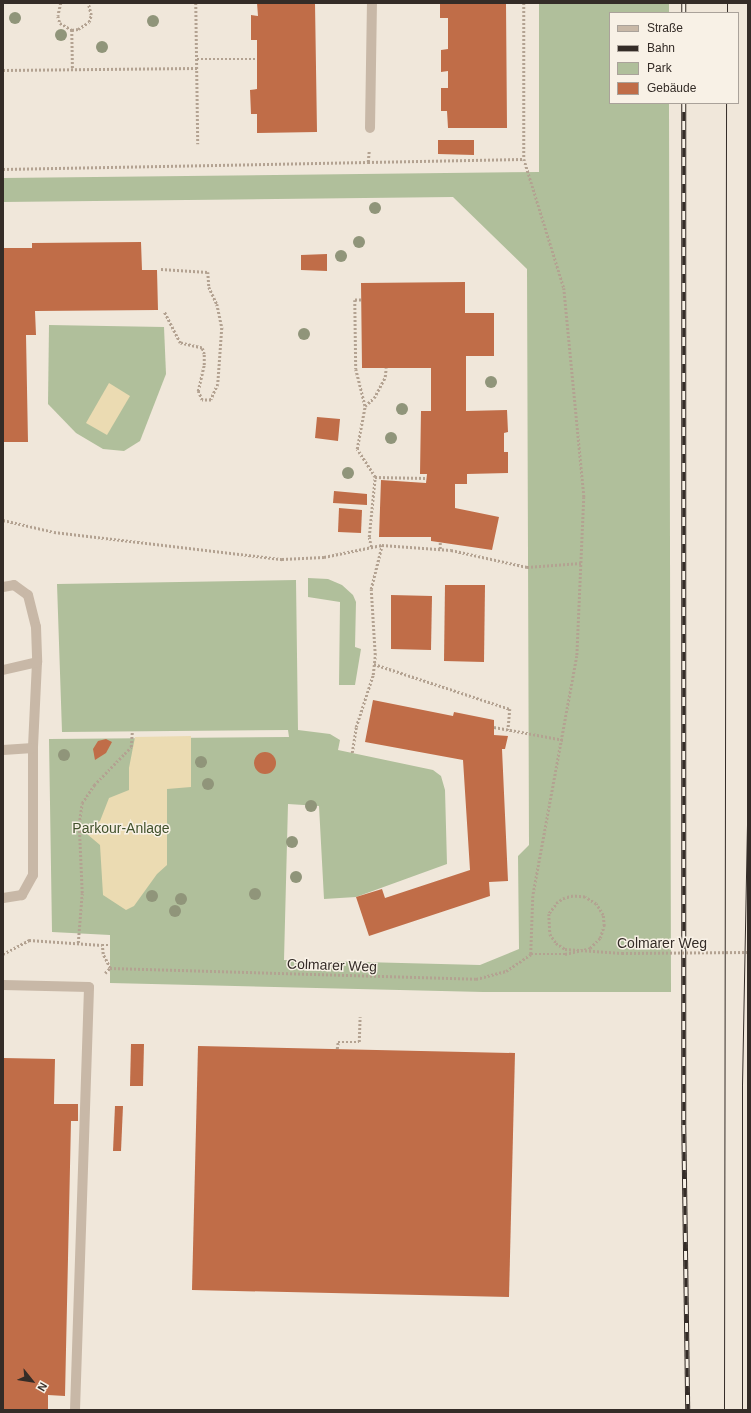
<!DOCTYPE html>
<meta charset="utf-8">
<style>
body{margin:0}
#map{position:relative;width:751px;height:1413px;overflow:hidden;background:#f0e7da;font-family:Arial,sans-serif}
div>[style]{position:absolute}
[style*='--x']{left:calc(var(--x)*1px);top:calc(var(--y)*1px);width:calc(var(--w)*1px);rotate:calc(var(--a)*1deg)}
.green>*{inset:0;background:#b0bf9b}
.sand>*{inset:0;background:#ebdbb2}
.building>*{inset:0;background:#c06d48}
.round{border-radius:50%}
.path>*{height:2.5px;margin-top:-1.25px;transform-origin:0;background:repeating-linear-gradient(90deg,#b3a291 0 2px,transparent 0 4px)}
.lane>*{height:10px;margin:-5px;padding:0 5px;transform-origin:5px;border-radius:5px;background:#c8b8a7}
.street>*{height:10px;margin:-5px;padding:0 5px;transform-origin:5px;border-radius:5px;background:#c8b8a7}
.tram>*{height:1px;margin:-0.5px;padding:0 0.5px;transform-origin:0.5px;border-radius:0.5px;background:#342c27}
.rail>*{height:4.5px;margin-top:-2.25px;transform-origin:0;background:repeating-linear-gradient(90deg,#f8f1e6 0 9px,#342c27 0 18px);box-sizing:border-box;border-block:1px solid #342c27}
.path-bridge>*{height:2.5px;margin-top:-1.25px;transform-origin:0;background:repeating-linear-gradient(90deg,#b3a291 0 2px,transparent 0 4px)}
.trees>*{width:12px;height:12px;margin:-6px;border-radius:50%;background:#90957a}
span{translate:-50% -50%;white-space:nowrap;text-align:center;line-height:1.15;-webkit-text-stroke:3px #f8f1e6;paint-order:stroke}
.park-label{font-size:14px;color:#42522c}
.street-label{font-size:14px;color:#342c27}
.frame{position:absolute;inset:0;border:4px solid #342c27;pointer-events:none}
.legend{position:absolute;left:609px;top:12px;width:130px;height:92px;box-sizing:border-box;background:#f8f1e6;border:1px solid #aaa29a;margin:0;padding:5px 7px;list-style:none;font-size:12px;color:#342c27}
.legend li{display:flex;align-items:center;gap:8px;height:20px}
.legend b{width:20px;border:1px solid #aaa29a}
.north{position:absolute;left:12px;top:1361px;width:40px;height:40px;-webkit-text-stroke:3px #f8f1e6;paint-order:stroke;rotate:120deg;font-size:11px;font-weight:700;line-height:16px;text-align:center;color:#342c27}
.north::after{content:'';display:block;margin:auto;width:14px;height:18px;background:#342c27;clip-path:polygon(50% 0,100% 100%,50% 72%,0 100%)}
</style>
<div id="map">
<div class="green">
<i style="clip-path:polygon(539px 3px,669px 3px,669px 13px,610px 13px,610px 103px,669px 103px,671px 992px,483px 992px,110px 983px,110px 935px,52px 932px,49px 739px,289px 737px,288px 730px,62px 732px,57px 584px,296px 580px,298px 730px,330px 734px,340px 740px,338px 750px,433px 770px,441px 776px,445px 790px,447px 864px,356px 897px,324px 899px,319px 806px,288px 804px,284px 960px,480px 965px,519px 949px,518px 856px,529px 845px,527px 269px,453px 197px,3px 202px,3px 178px,539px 172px)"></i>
<i style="clip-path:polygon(49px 325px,164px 327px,166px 374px,140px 441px,124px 451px,103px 449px,76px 433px,48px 404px)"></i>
<i style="clip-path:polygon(308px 578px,328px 579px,342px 585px,353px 595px,356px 602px,355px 647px,361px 649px,355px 685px,339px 685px,340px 602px,308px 597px)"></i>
</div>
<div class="sand">
<i style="clip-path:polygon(109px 383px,130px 396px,107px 435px,86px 423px)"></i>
<i style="clip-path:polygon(191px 736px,191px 787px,167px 789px,167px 865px,157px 874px,134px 906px,126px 910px,103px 895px,100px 845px,87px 834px,93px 824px,100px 821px,109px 798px,129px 790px,129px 768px,135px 737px)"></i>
</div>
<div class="building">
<i style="clip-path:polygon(257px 3px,315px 3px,317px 132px,257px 133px,257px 114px,251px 114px,250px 90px,257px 89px,257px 40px,251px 40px,251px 15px,258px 16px)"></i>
<i style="clip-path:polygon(440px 3px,506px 3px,507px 128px,448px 128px,447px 111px,441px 111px,441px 88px,448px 88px,448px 71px,441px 72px,441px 50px,448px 49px,448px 18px,440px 18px)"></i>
<i style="clip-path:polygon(438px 140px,474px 140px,474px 155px,438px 154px)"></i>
<i style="clip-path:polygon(141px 242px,142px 270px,157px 270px,158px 310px,35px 311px,36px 335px,26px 335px,28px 442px,3px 442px,3px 248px,32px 248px,32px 243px)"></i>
<i style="clip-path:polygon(327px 254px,327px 271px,301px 270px,301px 255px)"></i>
<i style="clip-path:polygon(465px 282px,465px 313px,494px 313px,494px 356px,466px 356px,466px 411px,507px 410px,508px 432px,504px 433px,504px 452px,508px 452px,508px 473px,467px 474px,467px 484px,455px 484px,455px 508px,499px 517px,492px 550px,431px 541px,431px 537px,379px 537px,381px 480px,426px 483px,427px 474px,420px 474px,421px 411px,431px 411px,431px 368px,362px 368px,361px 283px)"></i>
<i style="clip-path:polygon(317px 417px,340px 419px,338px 441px,315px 438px)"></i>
<i style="clip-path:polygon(334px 491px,367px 494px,367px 505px,333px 503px)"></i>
<i style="clip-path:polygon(339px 508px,362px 510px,361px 533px,338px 532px)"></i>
<i style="clip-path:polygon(445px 585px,485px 585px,484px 662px,444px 661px)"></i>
<i style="clip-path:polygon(391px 595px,432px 596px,431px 650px,391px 649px)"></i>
<i style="clip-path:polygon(373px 700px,453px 716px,454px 712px,494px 720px,494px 735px,508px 736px,505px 749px,502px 749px,508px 881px,489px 882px,490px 896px,369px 936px,356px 897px,382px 889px,385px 898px,470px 870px,463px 760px,365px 742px)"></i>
<i style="clip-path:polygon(106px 739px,112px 742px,106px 753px,95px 760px,93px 749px,98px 741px)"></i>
<i class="round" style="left:254px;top:752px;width:22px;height:22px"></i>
<i style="clip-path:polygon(131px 1044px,144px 1044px,143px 1086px,130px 1086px)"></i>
<i style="clip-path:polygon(198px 1046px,515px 1053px,509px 1297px,192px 1290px)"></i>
<i style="clip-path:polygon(3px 1058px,55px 1059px,54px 1104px,78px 1104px,78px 1121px,71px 1121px,65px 1396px,48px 1395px,48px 1410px,3px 1410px)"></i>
<i style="clip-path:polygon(115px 1106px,123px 1106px,121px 1151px,113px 1151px)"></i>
</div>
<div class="path">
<i style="--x:61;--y:3;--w:13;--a:103"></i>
<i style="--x:58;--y:16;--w:7;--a:74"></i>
<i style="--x:60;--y:23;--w:14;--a:30"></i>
<i style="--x:72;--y:30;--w:6;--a:-9"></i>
<i style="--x:78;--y:29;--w:13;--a:-32"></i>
<i style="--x:89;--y:22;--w:7;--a:-74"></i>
<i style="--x:91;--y:15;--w:12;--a:-104"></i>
<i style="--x:196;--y:3;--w:141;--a:89.2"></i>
<i style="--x:524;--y:3;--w:156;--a:90"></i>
<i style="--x:524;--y:159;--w:135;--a:72.8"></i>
<i style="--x:564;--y:288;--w:210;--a:84.5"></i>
<i style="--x:584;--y:497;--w:159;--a:92.5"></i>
<i style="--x:577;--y:656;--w:244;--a:100.4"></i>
<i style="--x:533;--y:896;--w:58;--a:92"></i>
<i style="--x:72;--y:30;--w:39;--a:89"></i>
<i style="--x:197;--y:59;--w:60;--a:0"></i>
<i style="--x:3;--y:70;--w:194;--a:-0.6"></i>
<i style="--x:368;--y:162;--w:156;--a:-1.1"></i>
<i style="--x:3;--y:169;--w:365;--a:-1.1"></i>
<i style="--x:368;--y:162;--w:12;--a:-85"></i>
<i style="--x:161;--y:269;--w:47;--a:3.7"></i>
<i style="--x:208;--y:272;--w:15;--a:86"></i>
<i style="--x:209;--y:287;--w:19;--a:65"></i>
<i style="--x:217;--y:304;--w:25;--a:78"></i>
<i style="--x:222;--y:328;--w:56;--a:94.1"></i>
<i style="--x:218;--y:384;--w:17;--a:114"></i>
<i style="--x:211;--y:400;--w:9;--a:180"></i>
<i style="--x:202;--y:400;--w:10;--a:-114"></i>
<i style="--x:198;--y:391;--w:27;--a:-77"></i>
<i style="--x:204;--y:365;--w:11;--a:-90"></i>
<i style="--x:204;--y:354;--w:6;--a:-108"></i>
<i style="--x:202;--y:348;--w:23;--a:-167"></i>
<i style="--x:180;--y:343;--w:35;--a:-117"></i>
<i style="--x:361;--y:300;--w:6;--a:180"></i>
<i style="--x:355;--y:300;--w:69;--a:89.2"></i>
<i style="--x:356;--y:369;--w:38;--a:76"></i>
<i style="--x:375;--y:477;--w:33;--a:-123"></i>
<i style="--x:357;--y:449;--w:44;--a:-79.5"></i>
<i style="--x:365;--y:406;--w:12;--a:-42"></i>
<i style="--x:374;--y:398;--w:24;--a:-62"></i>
<i style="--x:385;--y:377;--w:9;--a:-84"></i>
<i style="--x:3;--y:520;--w:52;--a:13.2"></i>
<i style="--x:54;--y:532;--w:230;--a:6.8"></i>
<i style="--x:282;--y:559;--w:42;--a:-2.7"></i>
<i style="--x:324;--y:557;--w:59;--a:-11.7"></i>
<i style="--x:371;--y:547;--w:10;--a:-101"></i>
<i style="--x:369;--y:537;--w:60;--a:-84.3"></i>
<i style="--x:375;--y:477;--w:52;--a:1.1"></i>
<i style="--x:440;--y:549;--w:7;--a:-90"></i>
<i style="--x:374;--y:664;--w:143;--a:18.3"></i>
<i style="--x:510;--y:709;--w:21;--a:95"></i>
<i style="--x:494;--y:727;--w:71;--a:10.5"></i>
<i style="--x:352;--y:753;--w:26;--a:-81"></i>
<i style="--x:356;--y:727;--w:55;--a:-71.9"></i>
<i style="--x:373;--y:675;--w:20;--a:-84"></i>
<i style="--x:375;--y:655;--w:66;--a:-93.5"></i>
<i style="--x:371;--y:589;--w:45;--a:-76"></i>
<i style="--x:382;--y:545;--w:69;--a:4.1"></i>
<i style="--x:451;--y:550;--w:78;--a:12.6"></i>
<i style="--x:527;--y:567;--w:54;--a:-4.2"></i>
<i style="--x:78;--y:943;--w:50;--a:-85.4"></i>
<i style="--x:82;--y:893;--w:69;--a:-92.5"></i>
<i style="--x:79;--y:824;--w:21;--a:-82"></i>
<i style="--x:82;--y:803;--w:22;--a:-56"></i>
<i style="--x:94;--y:785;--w:53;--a:-45.8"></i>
<i style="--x:131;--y:747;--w:16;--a:-86"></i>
<i style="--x:3;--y:954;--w:30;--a:-28"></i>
<i style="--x:29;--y:940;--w:73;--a:3.9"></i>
<i style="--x:110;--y:968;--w:16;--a:-117"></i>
<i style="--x:103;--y:954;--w:9;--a:-96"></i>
<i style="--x:102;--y:945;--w:8;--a:0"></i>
<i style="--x:105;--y:973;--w:7;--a:-45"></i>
<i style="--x:110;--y:968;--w:366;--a:1.7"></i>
<i style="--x:476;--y:979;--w:31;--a:-15"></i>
<i style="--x:506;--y:971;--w:30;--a:-34"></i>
<i style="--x:531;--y:954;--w:34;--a:0"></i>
<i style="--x:565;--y:954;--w:26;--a:-13"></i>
<i style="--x:590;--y:948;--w:14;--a:-45"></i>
<i style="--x:337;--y:1049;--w:7;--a:-82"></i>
<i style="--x:338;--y:1042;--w:21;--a:0"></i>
<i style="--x:359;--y:1042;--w:25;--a:-88"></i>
</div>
<div class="lane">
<i style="--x:3;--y:587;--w:11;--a:-10"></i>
<i style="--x:14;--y:585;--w:17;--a:36"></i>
<i style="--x:28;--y:595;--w:33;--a:76"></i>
<i style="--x:36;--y:627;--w:35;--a:88"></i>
<i style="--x:37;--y:662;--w:86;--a:92.7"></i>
<i style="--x:33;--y:748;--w:127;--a:90"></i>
<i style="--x:33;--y:875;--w:23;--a:119"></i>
<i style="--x:22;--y:895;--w:19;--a:171"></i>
<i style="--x:3;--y:670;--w:35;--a:-13"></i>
<i style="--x:3;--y:750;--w:30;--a:-4"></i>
<i style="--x:75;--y:1410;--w:423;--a:-88.1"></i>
</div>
<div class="street">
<i style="--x:370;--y:128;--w:125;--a:-89.1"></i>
<i style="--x:3;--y:985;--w:86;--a:1.3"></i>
</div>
<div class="tram">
<i style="--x:727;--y:13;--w:10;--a:-90"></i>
<i style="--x:724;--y:1410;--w:1307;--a:-89.91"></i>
<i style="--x:742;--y:1410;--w:325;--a:-90"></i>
<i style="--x:742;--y:1085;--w:312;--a:-88.9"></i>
</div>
<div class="rail">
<i style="--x:684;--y:3;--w:10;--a:90"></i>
<i style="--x:684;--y:103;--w:1022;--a:90"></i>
<i style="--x:684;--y:1125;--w:285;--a:89.2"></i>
</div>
<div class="path-bridge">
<i style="--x:600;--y:938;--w:13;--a:-72"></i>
<i style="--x:604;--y:926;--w:11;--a:-95"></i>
<i style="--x:603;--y:915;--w:13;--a:-122"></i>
<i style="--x:596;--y:904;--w:13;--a:-148"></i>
<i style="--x:585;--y:897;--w:12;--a:-175"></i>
<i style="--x:573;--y:896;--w:8;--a:166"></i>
<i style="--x:565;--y:898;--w:8;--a:150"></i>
<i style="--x:558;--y:902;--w:15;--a:127"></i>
<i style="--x:549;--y:914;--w:20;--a:87"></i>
<i style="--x:550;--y:934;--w:11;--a:56"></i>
<i style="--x:556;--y:943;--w:11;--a:34"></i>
<i style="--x:565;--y:949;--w:57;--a:4"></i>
<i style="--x:622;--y:953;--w:126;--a:-0.5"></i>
</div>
<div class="trees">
<i style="left:15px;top:18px"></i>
<i style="left:153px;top:21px"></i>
<i style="left:61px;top:35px"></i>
<i style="left:102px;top:47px"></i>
<i style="left:375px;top:208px"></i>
<i style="left:359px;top:242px"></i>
<i style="left:341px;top:256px"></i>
<i style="left:304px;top:334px"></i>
<i style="left:491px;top:382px"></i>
<i style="left:402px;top:409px"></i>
<i style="left:391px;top:438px"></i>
<i style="left:348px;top:473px"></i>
<i style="left:64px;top:755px"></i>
<i style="left:201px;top:762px"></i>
<i style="left:208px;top:784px"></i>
<i style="left:311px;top:806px"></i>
<i style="left:292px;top:842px"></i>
<i style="left:296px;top:877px"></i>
<i style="left:255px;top:894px"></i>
<i style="left:152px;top:896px"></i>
<i style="left:181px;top:899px"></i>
<i style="left:175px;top:911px"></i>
</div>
<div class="park-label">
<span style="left:121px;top:828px">Parkour-Anlage</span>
</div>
<div class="street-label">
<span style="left:662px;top:943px">Colmarer Weg</span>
<span style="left:332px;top:965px;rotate:2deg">Colmarer Weg</span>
</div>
<div class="frame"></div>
<ul class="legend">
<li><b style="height:5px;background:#c8b8a7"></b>Straße</li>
<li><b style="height:5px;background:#342c27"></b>Bahn</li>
<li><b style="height:11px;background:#b0bf9b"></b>Park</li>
<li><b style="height:11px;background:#c06d48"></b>Gebäude</li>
</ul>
<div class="north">N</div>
</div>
